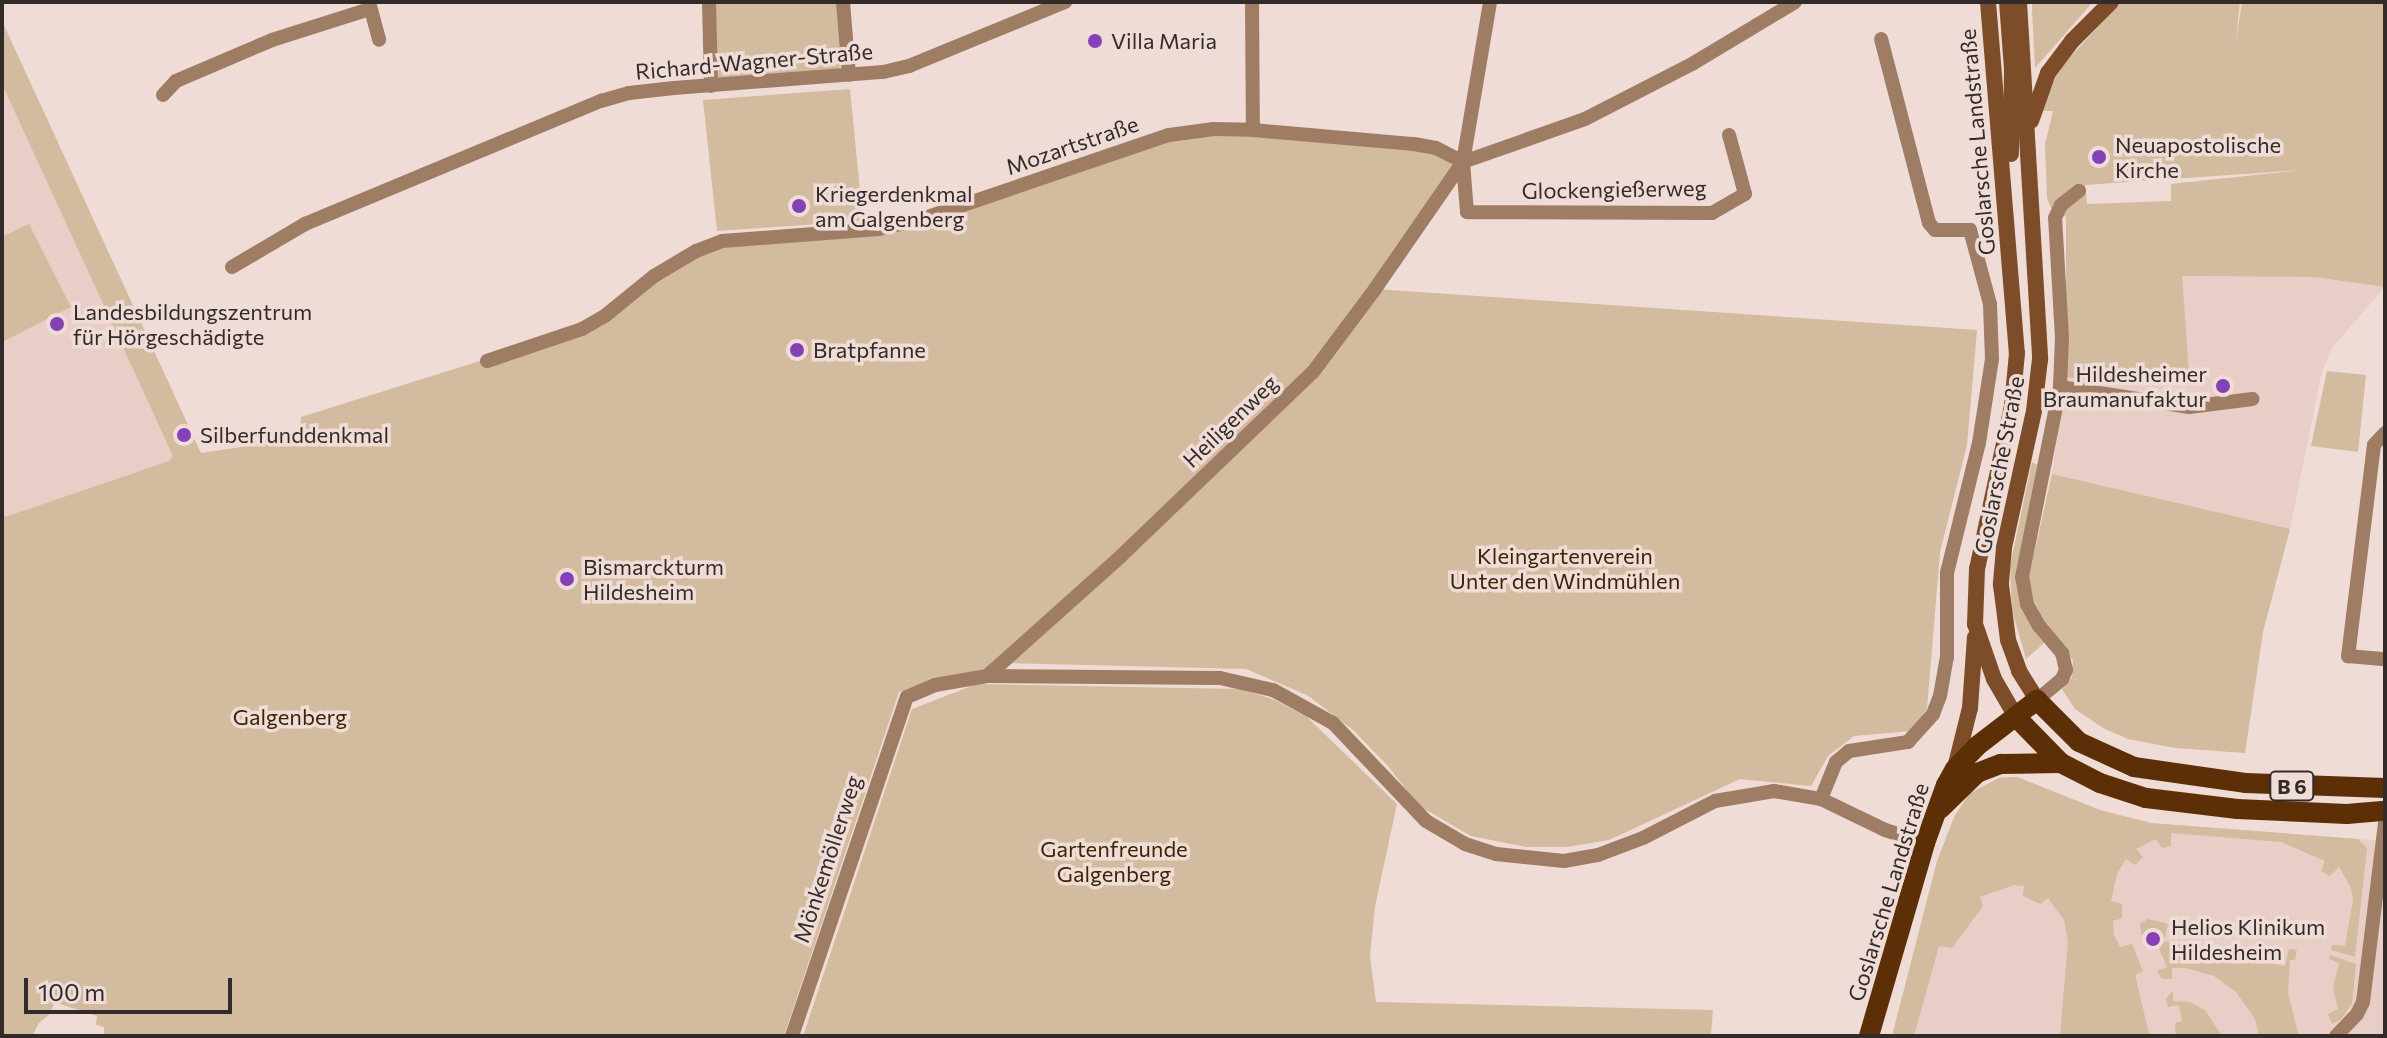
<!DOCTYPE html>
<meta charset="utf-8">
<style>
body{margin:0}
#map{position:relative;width:2387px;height:1038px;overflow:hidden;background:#efdcd6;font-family:Commissioner,sans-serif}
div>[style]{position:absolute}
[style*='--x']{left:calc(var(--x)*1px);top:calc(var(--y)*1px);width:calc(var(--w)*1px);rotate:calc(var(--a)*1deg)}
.built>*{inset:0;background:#e8cec6}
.green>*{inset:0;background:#d2bb9e}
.street>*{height:14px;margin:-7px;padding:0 7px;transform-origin:7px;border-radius:7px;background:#9f7d65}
.secondary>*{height:16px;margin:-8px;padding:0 8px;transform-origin:8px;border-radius:8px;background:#7d4d29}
.primary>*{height:20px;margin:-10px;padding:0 10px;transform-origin:10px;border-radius:10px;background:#5d2f06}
.dots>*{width:22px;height:22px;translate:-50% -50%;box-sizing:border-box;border:4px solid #efdcd6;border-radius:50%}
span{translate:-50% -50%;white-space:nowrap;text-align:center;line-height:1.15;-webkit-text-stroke:7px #efdcd6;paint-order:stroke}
.shield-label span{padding:2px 6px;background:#efdcd6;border:2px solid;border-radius:6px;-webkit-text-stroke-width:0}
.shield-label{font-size:20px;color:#322b29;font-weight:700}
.poi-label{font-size:22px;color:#322b29}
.left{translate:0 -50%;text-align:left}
.right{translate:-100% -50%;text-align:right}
.street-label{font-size:22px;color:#322b29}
.park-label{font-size:22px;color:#3a2505}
.frame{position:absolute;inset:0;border:4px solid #322b29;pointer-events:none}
.scale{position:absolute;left:24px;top:978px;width:208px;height:36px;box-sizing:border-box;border:4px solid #322b29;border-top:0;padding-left:10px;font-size:24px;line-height:28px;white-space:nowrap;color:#322b29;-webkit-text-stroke:6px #efdcd6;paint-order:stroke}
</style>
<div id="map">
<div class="built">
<i style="clip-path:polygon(2px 84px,174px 456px,169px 461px,2px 518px)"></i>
<i style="clip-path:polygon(2181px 276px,2314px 277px,2385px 287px,2332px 348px,2322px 371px,2290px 529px,2052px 474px,2066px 377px,2118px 384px)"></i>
<i style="clip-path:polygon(2017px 777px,2100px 810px,2151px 823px,2385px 841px,2385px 1036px,1895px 1036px,1955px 815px,1999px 778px)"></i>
</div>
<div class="green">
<i style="clip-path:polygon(711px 2px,840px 2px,841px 66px,835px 73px,725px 82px,718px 77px)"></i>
<i style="clip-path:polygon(2032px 2px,2093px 2px,2035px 68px,2032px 10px)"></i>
<i style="clip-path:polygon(evenodd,2121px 2px,2240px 2px,2236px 42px,2242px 2px,2385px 2px,2385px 287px,2314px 277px,2182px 276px,2189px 372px,2118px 384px,2066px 377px,2066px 217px,2051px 208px,2047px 198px,2045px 144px,2053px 111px,2041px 111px,2059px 69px,2121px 2px,2302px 170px,2171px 184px,2171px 201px,2087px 204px,2085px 185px,2302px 170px)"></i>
<i style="clip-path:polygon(2px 21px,201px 453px,300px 438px,301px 417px,582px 329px,696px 251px,879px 229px,1103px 156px,1214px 129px,1414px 144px,1463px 162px,1375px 289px,1977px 330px,1967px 445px,1940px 552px,1927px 709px,1911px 731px,1854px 736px,1828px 756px,1811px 786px,1740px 779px,1609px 840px,1567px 847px,1526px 847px,1471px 836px,1418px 805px,1388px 766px,1353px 730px,1307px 695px,1246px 669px,1006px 663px,899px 692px,784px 1036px,104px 1036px,104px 1027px,96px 1025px,97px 1016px,54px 1002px,51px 1013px,39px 1023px,32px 1036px,2px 1036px,2px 518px,169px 461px,173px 456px,2px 84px)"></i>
<i style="clip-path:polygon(850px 89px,863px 221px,717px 231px,703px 100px)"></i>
<i style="clip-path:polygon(29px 224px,71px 307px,2px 342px,2px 237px)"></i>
<i style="clip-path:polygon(2327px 371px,2366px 375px,2358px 452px,2311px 446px)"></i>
<i style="clip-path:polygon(2032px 462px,2037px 465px,2017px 570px,2045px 642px,2026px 659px,2012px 610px,2010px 566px)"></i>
<i style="clip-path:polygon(2052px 474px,2290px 529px,2263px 632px,2245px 753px,2175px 748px,2128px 739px,2103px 728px,2075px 709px,2062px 689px,2072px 677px,2073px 660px,2044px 622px,2033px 599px,2029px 577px)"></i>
<i style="clip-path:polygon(977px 684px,1240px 689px,1275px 700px,1307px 717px,1397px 804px,1375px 906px,1370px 956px,1376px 1002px,1713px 1010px,1711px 1036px,803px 1036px,912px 709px)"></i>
<i style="clip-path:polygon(2017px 777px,2100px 810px,2151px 823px,2358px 839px,2367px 848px,2355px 957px,2331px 950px,2332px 945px,2345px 946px,2353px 899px,2351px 888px,2339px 867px,2330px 876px,2321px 871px,2325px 861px,2281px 842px,2171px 833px,2171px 846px,2162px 848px,2156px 839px,2136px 849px,2143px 857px,2135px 865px,2126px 859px,2117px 874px,2111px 901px,2122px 904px,2122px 918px,2113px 921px,2114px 935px,2120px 947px,2132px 944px,2143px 971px,2135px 975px,2149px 1033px,2158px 1036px,2060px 1036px,2068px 942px,2064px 920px,2048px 898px,2040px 904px,2023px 896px,2024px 886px,2014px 885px,1980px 897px,1983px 906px,1952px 948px,1939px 946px,1914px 1036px,1892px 1036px,1937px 861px,1955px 815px,1970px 793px,1999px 778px)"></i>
<i style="clip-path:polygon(2148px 919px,2168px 924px,2164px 941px,2285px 966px,2289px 949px,2297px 950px,2295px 960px,2290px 960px,2288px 993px,2299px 1036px,2259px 1036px,2255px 1019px,2236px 992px,2214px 976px,2186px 968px,2172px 968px,2172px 979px,2162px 979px,2157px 971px,2167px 967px,2152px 933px,2142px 935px,2140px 928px,2140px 924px)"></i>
<i style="clip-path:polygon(2330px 955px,2356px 964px,2352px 1004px,2341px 1019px,2332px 1024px,2328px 1014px,2338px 1009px,2333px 988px,2339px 963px,2329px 959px)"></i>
<i style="clip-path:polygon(2173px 991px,2173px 1001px,2190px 1002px,2205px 1010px,2222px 1036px,2176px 1036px,2175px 1023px,2182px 1021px,2179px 1005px,2168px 1007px,2166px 999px)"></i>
</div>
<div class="street">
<i style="--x:369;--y:2;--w:39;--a:75"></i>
<i style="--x:709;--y:2;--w:84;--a:88.6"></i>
<i style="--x:843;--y:2;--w:73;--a:85.3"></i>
<i style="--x:1252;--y:2;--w:128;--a:89.6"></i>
<i style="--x:163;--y:95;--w:19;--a:-47"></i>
<i style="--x:176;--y:81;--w:104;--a:-23.1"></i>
<i style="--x:272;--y:40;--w:103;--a:-17.6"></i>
<i style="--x:1729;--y:135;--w:61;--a:74.8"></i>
<i style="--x:1745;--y:194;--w:38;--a:150"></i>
<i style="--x:1712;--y:213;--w:245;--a:-179.8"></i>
<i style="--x:1467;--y:212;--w:50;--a:-94.6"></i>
<i style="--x:1463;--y:162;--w:129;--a:-19.4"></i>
<i style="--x:1585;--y:119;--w:120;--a:-27.2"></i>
<i style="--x:1692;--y:64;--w:120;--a:-31"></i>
<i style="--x:232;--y:267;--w:85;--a:-30.5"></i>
<i style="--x:305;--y:224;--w:321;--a:-22.6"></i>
<i style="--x:601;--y:101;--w:29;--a:-16"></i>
<i style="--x:629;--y:93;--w:45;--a:-6.3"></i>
<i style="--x:674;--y:88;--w:210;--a:-4.4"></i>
<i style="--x:883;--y:72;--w:27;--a:-13"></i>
<i style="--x:909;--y:66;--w:169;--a:-22.3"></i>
<i style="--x:487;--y:361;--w:100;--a:-18.6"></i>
<i style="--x:582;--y:329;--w:28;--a:-30"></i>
<i style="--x:606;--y:315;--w:62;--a:-39.1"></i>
<i style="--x:654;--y:276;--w:49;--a:-30.8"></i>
<i style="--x:696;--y:251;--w:28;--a:-21"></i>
<i style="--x:722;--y:241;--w:157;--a:-4.4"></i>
<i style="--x:879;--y:229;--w:41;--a:-12.7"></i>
<i style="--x:919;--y:220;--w:264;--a:-18.8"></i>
<i style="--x:1169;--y:135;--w:45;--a:-7.6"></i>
<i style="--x:1214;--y:129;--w:39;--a:1"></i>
<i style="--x:1253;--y:130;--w:162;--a:5"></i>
<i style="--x:1414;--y:144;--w:22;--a:10"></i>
<i style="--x:1436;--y:148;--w:30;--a:27"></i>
<i style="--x:2060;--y:387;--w:131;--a:8.8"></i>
<i style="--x:2189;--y:407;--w:64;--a:-7.2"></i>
<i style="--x:2385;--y:433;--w:16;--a:133"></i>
<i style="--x:2374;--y:445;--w:213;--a:97"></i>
<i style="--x:2348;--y:656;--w:37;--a:5"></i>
<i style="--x:987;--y:676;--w:180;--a:-41.8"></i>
<i style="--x:1121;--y:556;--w:266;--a:-43.8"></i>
<i style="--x:1313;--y:372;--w:104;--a:-53.2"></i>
<i style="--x:1375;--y:289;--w:155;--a:-55.3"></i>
<i style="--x:1463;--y:162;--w:162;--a:-80.4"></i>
<i style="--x:2037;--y:700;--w:33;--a:-40"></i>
<i style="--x:2062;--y:679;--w:10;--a:-66"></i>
<i style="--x:2066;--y:670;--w:17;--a:-103"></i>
<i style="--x:2062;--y:653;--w:35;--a:-130"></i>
<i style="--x:2039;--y:626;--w:25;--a:-119"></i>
<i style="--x:2027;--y:604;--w:27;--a:-100"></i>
<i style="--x:2022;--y:577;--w:194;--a:-78.7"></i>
<i style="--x:2060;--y:387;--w:49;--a:-87.7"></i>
<i style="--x:2062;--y:338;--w:120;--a:-93.3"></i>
<i style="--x:2055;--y:218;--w:14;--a:-65"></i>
<i style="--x:2061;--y:205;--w:23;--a:-38"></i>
<i style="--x:1821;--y:799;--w:40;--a:-68"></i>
<i style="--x:1836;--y:762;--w:17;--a:-40"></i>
<i style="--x:1849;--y:751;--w:60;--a:-8.7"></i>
<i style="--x:1908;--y:742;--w:38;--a:-48"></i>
<i style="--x:1933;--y:714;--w:19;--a:-69"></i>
<i style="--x:1940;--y:696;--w:40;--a:-80"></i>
<i style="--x:1947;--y:657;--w:84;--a:-90"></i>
<i style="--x:1947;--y:573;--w:134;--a:-76.2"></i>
<i style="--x:1979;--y:443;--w:85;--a:-81.2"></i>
<i style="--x:1992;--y:359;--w:55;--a:-92.1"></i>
<i style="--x:1990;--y:304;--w:77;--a:-105.1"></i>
<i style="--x:1970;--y:230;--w:35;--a:180"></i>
<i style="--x:1935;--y:230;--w:9;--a:-131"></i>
<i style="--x:1929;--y:223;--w:190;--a:-104.6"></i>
<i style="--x:792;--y:1036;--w:358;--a:-71.3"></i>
<i style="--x:907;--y:697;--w:30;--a:-23"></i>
<i style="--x:935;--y:685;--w:53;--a:-9.8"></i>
<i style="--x:987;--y:676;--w:233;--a:0.5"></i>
<i style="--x:1220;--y:678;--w:54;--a:12.8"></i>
<i style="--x:1273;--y:690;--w:68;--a:28.8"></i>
<i style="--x:1333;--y:723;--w:135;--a:46.5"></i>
<i style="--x:1426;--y:821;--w:45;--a:30.5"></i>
<i style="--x:1465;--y:844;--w:33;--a:18"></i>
<i style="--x:1496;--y:854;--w:68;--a:5.9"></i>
<i style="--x:1564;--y:861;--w:35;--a:-10"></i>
<i style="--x:1598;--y:855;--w:48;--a:-20.7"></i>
<i style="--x:1643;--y:838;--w:81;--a:-27.2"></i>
<i style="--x:1715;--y:801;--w:60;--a:-9.6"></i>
<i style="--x:1774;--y:791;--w:48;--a:9.7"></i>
<i style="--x:1821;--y:799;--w:71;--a:25.8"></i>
<i style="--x:1885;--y:830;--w:42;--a:18"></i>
<i style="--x:2336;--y:1036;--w:30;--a:-46"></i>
<i style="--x:2357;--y:1014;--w:13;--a:-63"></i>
<i style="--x:2363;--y:1002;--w:179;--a:-83"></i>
</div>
<div class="secondary">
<i style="--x:1988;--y:2;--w:352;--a:85.3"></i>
<i style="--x:2017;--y:353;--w:53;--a:95.4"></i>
<i style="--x:2012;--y:406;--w:167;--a:102.1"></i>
<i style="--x:1977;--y:569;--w:55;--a:92.1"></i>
<i style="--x:1975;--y:624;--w:58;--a:70.9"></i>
<i style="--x:1994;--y:679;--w:44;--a:59.9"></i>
<i style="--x:2007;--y:2;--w:66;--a:85.7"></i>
<i style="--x:2012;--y:68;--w:86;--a:90.7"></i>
<i style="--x:2019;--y:2;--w:358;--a:86.6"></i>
<i style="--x:2040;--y:359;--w:52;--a:96.6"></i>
<i style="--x:2034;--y:411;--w:140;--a:102.4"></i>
<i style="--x:2004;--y:548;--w:37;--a:95"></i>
<i style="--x:2001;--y:585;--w:55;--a:82.7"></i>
<i style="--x:2008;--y:640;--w:33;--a:70"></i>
<i style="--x:2019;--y:671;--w:34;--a:58"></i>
<i style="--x:2031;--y:121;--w:51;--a:-70.5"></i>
<i style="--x:2048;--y:73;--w:40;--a:-53"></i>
<i style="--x:2072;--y:41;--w:55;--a:-45"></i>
<i style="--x:1955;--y:768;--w:62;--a:-76"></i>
<i style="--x:1970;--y:708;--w:71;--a:-86"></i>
</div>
<div class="primary">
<i style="--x:2016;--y:717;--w:64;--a:45.6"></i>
<i style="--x:2061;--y:763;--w:44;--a:27.1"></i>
<i style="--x:2100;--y:783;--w:48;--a:18.1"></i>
<i style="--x:2146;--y:798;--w:92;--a:6.9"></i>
<i style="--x:2237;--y:809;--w:110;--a:2.6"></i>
<i style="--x:2347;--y:814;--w:38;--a:-5"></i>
<i style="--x:1940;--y:809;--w:52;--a:-44.2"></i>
<i style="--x:1977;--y:773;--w:26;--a:-21"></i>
<i style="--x:2001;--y:764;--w:60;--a:-1"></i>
<i style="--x:1869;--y:1036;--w:201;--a:-73.8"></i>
<i style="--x:1925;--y:843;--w:62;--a:-70.1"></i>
<i style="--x:1946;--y:785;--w:18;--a:-61"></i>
<i style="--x:1955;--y:769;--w:32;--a:-46"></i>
<i style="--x:1977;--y:746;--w:76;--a:-37.5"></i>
<i style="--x:2037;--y:700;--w:59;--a:45"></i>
<i style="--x:2079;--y:742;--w:60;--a:24.4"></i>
<i style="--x:2134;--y:767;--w:112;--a:8.2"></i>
<i style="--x:2245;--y:783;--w:140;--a:2"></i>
</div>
<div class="dots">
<i style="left:1095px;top:41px;background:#8341b5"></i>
<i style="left:2099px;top:157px;background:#8341b5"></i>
<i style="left:799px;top:206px;background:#8341b5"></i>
<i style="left:57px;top:324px;background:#8341b5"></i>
<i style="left:797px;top:350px;background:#8341b5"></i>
<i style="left:2223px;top:386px;background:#8341b5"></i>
<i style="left:184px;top:435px;background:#8341b5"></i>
<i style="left:567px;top:579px;background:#8341b5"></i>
<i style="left:2153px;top:939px;background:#8341b5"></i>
</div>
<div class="shield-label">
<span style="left:2292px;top:786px">B 6</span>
</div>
<div class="poi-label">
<span class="left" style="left:1111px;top:41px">Villa Maria</span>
<span class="left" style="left:2115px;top:157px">Neuapostolische<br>Kirche</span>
<span class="left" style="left:815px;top:206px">Kriegerdenkmal<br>am Galgenberg</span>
<span class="left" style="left:73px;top:324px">Landesbildungszentrum<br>für Hörgeschädigte</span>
<span class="left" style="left:813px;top:350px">Bratpfanne</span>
<span class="right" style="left:2207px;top:386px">Hildesheimer<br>Braumanufaktur</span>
<span class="left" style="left:200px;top:435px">Silberfunddenkmal</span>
<span class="left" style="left:583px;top:579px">Bismarckturm<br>Hildesheim</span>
<span class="left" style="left:2171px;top:939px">Helios Klinikum<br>Hildesheim</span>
</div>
<div class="street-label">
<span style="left:754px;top:61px;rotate:-5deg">Richard-Wagner-Straße</span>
<span style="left:1977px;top:142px;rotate:-95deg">Goslarsche Landstraße</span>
<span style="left:1072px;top:145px;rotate:-19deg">Mozartstraße</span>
<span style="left:1614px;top:189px;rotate:-1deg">Glockengießerweg</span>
<span style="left:1230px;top:421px;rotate:-44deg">Heiligenweg</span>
<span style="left:1999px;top:465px;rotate:-79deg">Goslarsche Straße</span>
<span style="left:827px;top:859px;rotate:-72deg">Mönkemöllerweg</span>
<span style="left:1888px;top:892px;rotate:-73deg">Goslarsche Landstraße</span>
</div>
<div class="park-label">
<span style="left:1565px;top:568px">Kleingartenverein<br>Unter den Windmühlen</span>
<span style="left:290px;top:717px">Galgenberg</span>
<span style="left:1114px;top:861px">Gartenfreunde<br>Galgenberg</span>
</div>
<div class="frame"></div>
<div class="scale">100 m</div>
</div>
